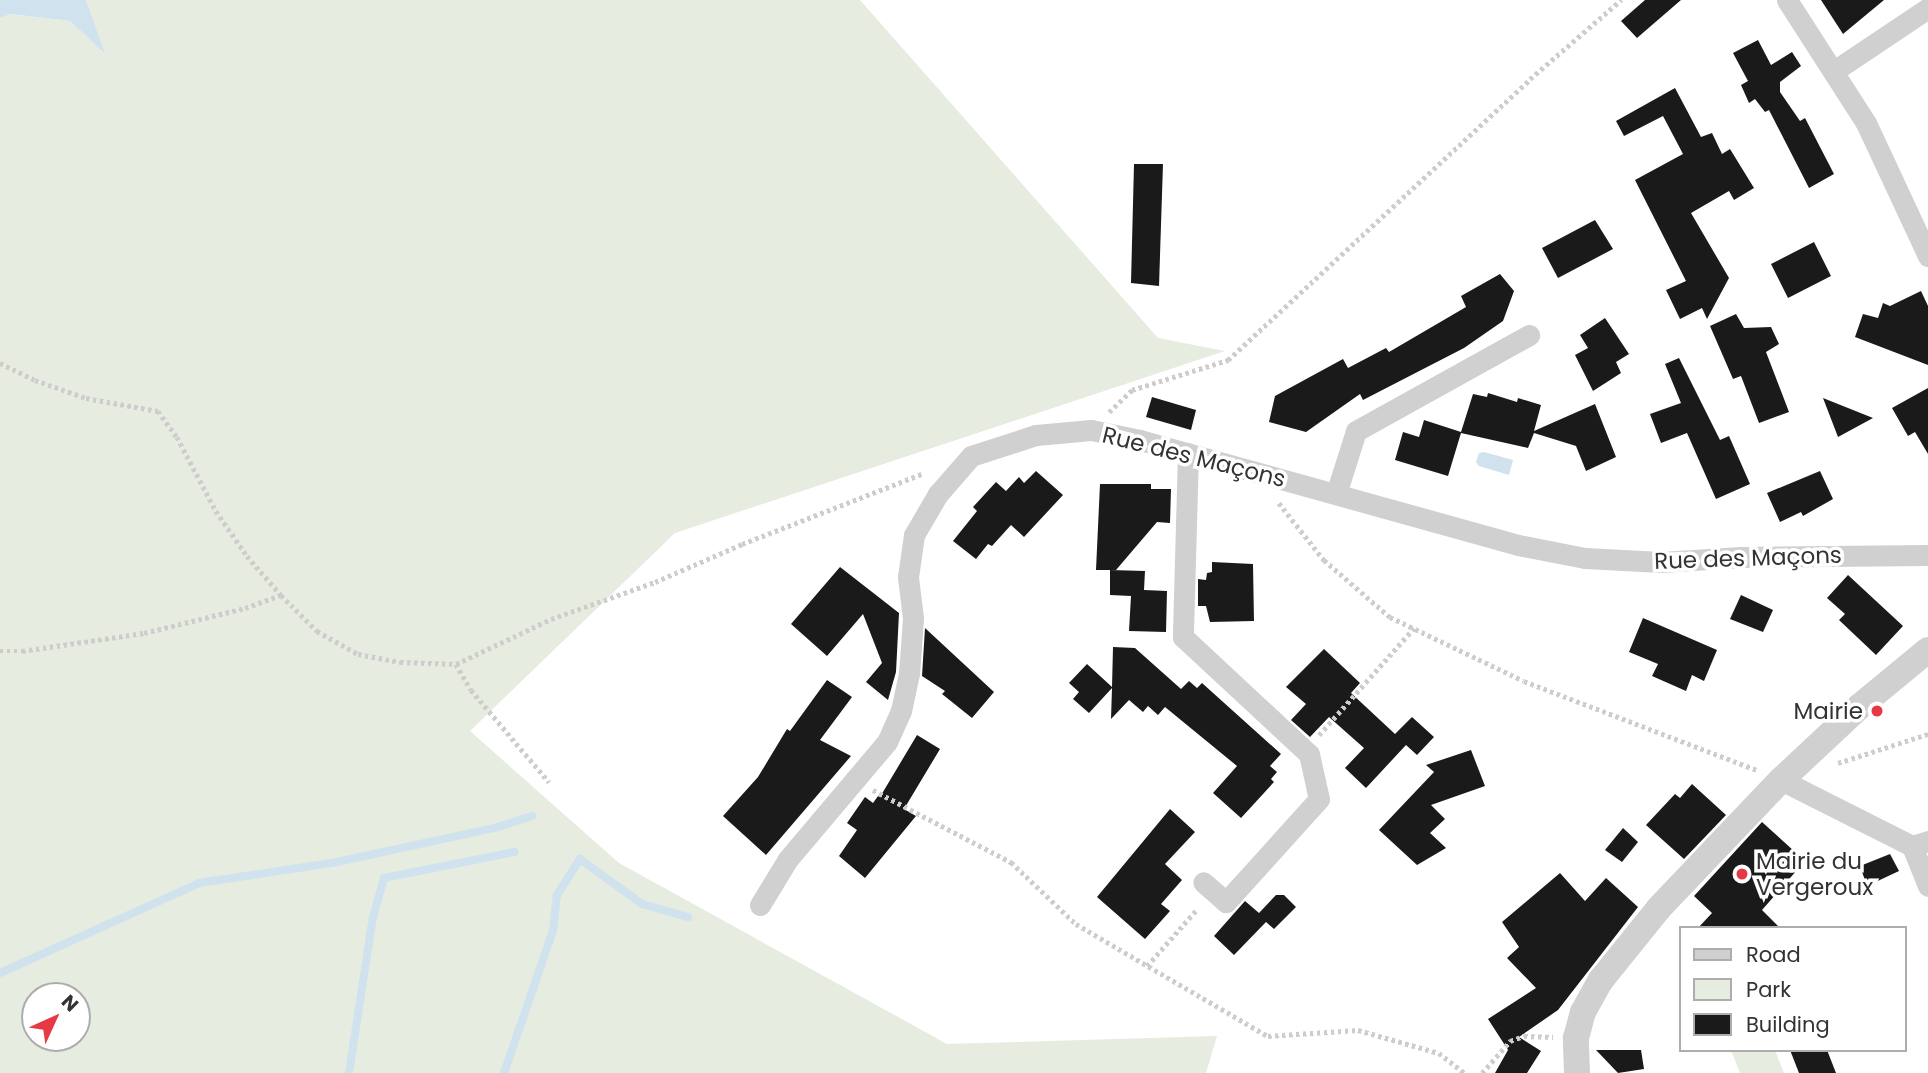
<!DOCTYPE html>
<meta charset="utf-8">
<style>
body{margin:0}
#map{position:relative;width:1928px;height:1073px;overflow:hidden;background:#fff;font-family:Poppins,sans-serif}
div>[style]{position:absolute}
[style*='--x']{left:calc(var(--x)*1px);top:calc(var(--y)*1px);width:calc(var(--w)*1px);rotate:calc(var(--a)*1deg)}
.green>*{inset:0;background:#e6ecdf}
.water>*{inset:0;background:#cfe2ee}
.stream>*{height:8px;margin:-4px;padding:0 4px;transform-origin:4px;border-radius:4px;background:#cfe2ee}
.building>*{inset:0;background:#1a1a1a}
.path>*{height:4.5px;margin-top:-2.25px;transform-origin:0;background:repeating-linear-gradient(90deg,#cdcdcd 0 3.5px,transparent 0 7px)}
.minor>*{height:21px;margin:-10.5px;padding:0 10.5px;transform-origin:10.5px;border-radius:10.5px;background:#d0d0d0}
.tertiary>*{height:26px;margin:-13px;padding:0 13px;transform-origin:13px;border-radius:13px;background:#d0d0d0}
.dots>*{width:19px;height:19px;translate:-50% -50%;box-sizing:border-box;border:4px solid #fff;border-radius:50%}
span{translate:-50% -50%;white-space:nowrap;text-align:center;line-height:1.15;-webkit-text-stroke:7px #fff;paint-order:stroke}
.street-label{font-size:23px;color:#333}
.poi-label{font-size:23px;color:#333}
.right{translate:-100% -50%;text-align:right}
.left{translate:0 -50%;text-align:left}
.legend{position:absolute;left:1679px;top:926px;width:228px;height:126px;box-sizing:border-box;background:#fff;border:2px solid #adadad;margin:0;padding:9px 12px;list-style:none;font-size:21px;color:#333}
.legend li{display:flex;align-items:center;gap:14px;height:35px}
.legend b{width:35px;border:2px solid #adadad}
.north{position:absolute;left:21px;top:982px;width:70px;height:70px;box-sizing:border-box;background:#fff;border:2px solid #adadad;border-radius:50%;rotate:45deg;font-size:19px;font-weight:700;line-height:28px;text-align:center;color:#333}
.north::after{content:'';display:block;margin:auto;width:24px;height:32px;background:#e63946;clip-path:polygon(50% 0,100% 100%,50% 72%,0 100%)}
</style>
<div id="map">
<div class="green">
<i style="clip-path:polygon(evenodd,86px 0,860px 0,1158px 338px,1225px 351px,675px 533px,470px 731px,619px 863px,947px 1044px,1217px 1036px,1206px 1073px,0 1073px,0 18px,9px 14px,70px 21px,104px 53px,86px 0,35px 996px,77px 996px,77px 1038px,35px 1038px,35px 996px)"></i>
<i style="clip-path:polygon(1731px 1050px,1775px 1050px,1784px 1073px,1740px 1073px)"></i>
</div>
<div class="water">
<i style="clip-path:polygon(0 0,86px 0,105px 54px,70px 21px,10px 14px,0 18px)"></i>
<i style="clip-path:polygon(1484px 452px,1513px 460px,1509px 475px,1479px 466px,1476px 462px,1479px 453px)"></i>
</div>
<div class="stream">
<i style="--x:0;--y:973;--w:218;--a:-24.3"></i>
<i style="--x:199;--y:883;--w:134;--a:-8.6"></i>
<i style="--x:332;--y:863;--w:170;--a:-12.2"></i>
<i style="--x:498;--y:827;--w:36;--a:-18"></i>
<i style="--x:349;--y:1073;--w:158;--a:-81.3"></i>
<i style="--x:373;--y:917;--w:41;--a:-74.2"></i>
<i style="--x:384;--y:878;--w:133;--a:-11.3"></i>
<i style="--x:504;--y:1073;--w:150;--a:-71"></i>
<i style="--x:553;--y:931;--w:36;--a:-84"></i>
<i style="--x:557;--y:895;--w:43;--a:-57.4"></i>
<i style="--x:580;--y:859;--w:77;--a:36"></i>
<i style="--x:642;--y:904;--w:48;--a:15.8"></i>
</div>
<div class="building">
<i style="clip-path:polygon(1645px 0,1681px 0,1637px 38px,1621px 21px)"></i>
<i style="clip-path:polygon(1821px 0,1884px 0,1843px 34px)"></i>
<i style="clip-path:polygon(1758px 40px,1771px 65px,1792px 52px,1801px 66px,1780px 82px,1780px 92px,1800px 121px,1805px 118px,1834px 174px,1809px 188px,1769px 110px,1765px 112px,1755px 99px,1749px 103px,1741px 85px,1748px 81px,1733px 53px)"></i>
<i style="clip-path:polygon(1675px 88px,1701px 137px,1712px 133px,1722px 154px,1730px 149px,1754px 188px,1734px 200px,1729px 191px,1691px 213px,1729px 278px,1707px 319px,1702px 308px,1680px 319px,1666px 290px,1686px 281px,1635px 180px,1683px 154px,1663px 116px,1624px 136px,1616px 121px)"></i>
<i style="clip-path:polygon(1134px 164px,1163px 164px,1159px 286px,1131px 283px)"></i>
<i style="clip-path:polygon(1595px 220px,1613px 249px,1558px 278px,1542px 248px)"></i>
<i style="clip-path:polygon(1814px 242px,1831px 276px,1788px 298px,1771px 264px)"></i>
<i style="clip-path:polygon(1500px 274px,1514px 291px,1503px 321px,1464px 348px,1363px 400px,1360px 394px,1306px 432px,1269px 422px,1275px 396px,1343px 359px,1348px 368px,1386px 348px,1389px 352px,1466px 307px,1461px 296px)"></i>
<i style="clip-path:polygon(1921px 291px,1928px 306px,1928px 365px,1855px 337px,1863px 314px,1878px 318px,1883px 303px,1890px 306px)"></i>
<i style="clip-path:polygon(1736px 314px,1744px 328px,1771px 327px,1779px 344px,1766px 352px,1789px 412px,1759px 423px,1741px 376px,1733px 379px,1710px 326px)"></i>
<i style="clip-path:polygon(1605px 318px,1629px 354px,1616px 362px,1621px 373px,1593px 391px,1575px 355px,1588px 348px,1580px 335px)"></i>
<i style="clip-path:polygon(1679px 358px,1720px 440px,1729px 436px,1750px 484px,1716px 499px,1687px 433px,1661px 443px,1650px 414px,1681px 403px,1665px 364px)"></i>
<i style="clip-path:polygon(1928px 388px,1928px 454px,1915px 432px,1908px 436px,1892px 408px)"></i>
<i style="clip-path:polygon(1488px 393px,1517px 402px,1518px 398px,1541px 405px,1534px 431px,1595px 404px,1616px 457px,1586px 471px,1576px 446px,1534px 433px,1528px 448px,1461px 433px,1448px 476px,1395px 460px,1403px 432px,1419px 437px,1424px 420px,1461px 432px,1473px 394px,1487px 397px)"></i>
<i style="clip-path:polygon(1152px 397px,1196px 410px,1191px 430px,1146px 417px)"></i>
<i style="clip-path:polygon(1823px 398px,1873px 418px,1838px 437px)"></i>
<i style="clip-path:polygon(1036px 471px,1063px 495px,1024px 537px,1011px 525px,992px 546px,988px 544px,976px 559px,953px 541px,977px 511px,973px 507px,996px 482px,1006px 491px,1019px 477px,1024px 483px)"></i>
<i style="clip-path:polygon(1820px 471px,1833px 499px,1803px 516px,1801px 512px,1780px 522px,1767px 493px)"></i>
<i style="clip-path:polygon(1100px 484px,1151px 484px,1151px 489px,1171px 489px,1170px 523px,1157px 522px,1116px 570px,1096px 570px)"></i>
<i style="clip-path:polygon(1212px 562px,1253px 564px,1254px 621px,1210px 622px,1206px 606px,1198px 606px,1198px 579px,1206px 580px,1207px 573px,1212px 572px)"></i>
<i style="clip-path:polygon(840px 567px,899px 613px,896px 672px,888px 700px,866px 682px,882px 663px,863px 614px,827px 656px,791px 624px)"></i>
<i style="clip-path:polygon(1110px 570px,1145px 571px,1144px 590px,1167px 591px,1166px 632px,1129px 631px,1131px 596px,1110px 595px)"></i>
<i style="clip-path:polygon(1848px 575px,1903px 626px,1876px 655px,1839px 620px,1845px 614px,1827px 598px)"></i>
<i style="clip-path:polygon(1741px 595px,1773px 610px,1763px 632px,1730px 619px)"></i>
<i style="clip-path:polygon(1643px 618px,1717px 650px,1704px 681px,1692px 675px,1686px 691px,1652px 676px,1658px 664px,1629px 652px)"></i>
<i style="clip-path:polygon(925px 628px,994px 692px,972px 718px,942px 694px,945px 691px,922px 676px)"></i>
<i style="clip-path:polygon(1113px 647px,1135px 648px,1181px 689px,1189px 681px,1197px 688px,1202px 683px,1281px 754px,1270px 766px,1277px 772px,1271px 779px,1274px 782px,1241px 818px,1213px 793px,1237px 766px,1165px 707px,1158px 715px,1148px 706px,1143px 712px,1129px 700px,1111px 719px,1112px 688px,1089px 713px,1073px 699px,1079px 692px,1069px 683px,1087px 664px,1112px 687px)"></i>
<i style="clip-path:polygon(1324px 649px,1360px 683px,1351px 693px,1395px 734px,1412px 717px,1434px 737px,1417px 755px,1406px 745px,1366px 788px,1345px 768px,1364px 748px,1329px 717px,1310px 737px,1291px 720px,1306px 704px,1286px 687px)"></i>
<i style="clip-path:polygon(827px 680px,852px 697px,820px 740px,851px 756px,766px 855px,723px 816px,758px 777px,787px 729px,790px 731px)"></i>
<i style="clip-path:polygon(917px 735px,940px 749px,904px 809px,916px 816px,865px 878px,839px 856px,857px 830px,847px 823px,865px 797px,873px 803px,878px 796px,880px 797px)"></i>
<i style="clip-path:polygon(1471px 750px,1485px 786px,1431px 805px,1445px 819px,1430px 833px,1446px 848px,1417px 865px,1379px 830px,1434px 772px,1426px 765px)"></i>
<i style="clip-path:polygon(1692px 784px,1726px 815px,1684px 859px,1646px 825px,1675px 794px,1680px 798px)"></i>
<i style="clip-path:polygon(1170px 809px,1195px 832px,1165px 864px,1182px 880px,1161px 904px,1170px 911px,1145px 939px,1097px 897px)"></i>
<i style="clip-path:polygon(1762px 822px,1805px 861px,1762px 910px,1780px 928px,1698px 928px,1712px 913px,1694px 896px)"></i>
<i style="clip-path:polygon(1623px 828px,1638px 842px,1622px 862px,1605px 850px)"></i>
<i style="clip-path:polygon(1890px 854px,1899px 871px,1867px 886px,1860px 866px)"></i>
<i style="clip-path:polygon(1560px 873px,1585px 901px,1606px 878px,1638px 907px,1558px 1010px,1519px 1037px,1541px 1051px,1527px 1073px,1495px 1073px,1508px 1050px,1488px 1019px,1536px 988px,1507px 958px,1519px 947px,1502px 922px)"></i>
<i style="clip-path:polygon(1276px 895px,1284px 895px,1296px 907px,1274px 929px,1266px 922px,1234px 955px,1214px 936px,1245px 901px,1259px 913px)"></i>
<i style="clip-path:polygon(1596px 1050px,1641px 1050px,1644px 1069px,1618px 1073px)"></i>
<i style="clip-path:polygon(1790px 1050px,1827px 1050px,1836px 1073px,1799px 1073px)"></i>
</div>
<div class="path">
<i style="--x:0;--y:363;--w:39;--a:26"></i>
<i style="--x:35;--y:380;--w:54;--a:19.4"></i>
<i style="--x:86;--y:398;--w:73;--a:10.2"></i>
<i style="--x:158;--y:411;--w:32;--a:54"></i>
<i style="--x:177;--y:437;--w:84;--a:62.2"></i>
<i style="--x:216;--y:511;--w:55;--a:55.4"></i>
<i style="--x:247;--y:556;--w:52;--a:48.9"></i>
<i style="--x:281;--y:595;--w:51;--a:45"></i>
<i style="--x:317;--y:631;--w:47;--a:29.3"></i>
<i style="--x:358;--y:654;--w:43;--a:10.8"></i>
<i style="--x:400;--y:662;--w:56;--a:2"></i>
<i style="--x:456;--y:664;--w:105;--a:-25.3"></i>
<i style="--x:551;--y:619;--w:110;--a:-19.6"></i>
<i style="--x:655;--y:582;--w:95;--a:-23.6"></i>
<i style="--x:742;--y:544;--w:195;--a:-21.3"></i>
<i style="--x:1109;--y:412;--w:32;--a:-44"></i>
<i style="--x:1132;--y:390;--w:101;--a:-17.4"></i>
<i style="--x:1228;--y:360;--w:413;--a:-42.9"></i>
<i style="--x:1530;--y:79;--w:121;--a:-41"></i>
<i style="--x:1279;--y:503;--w:73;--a:51.7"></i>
<i style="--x:1324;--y:560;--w:87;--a:40.8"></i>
<i style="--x:1390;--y:617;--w:148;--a:25.5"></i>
<i style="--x:1524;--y:681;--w:249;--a:20.9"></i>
<i style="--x:0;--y:651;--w:22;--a:0"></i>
<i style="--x:22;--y:651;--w:123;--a:-8.4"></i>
<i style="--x:144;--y:633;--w:104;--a:-13.9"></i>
<i style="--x:245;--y:608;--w:38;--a:-20"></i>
<i style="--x:456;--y:664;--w:30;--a:60"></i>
<i style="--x:471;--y:690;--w:121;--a:49.7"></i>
<i style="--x:1319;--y:735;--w:143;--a:-48.4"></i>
<i style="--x:1838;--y:763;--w:95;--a:-17.9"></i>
<i style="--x:873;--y:790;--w:156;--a:27.6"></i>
<i style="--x:1011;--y:862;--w:90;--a:43.6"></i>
<i style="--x:1076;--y:924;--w:222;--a:30.3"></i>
<i style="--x:1268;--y:1036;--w:90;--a:-3.8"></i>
<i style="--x:1358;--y:1030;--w:84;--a:15.9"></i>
<i style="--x:1439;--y:1053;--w:33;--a:38"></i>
<i style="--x:1147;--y:966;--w:77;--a:-48.7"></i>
<i style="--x:1482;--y:1073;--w:43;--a:-48.8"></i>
<i style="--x:1510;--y:1041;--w:15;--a:-20"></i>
<i style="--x:1524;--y:1036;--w:29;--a:2"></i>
</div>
<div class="minor">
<i style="--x:1787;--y:0;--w:146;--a:57.3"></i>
<i style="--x:1866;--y:123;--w:147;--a:65"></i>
<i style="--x:1834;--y:71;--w:113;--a:-33.8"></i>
<i style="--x:1188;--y:453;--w:184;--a:91.6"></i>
<i style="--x:1183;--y:637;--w:172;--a:42.9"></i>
<i style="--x:1309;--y:754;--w:46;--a:77.5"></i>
<i style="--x:1319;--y:799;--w:139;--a:132.1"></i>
<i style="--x:1226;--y:902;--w:30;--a:-139"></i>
<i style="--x:1336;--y:494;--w:66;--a:-72.4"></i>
<i style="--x:1356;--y:431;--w:198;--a:-29"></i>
<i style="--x:1781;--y:780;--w:147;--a:26.7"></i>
<i style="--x:1912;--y:846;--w:17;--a:-17"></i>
<i style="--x:1912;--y:846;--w:43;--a:68.2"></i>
<i style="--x:760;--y:905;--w:54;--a:-58.7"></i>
<i style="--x:788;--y:859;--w:153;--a:-49.8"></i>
<i style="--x:887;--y:742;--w:34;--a:-66"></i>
<i style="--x:901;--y:711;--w:38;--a:-78"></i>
<i style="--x:909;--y:674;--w:56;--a:-85.9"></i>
<i style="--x:913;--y:618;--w:41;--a:-97"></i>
<i style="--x:908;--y:577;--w:42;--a:-81.9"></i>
<i style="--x:914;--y:535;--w:48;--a:-59.7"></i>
<i style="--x:938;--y:494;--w:50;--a:-49"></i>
<i style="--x:971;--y:456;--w:68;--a:-17.9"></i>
<i style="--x:1036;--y:435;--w:55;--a:-5.2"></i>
<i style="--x:1091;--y:430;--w:50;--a:11.5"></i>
<i style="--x:1140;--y:440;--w:392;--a:15.5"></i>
<i style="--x:1518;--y:545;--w:68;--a:11"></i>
<i style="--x:1585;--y:558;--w:76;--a:3"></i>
<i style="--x:1661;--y:562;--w:80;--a:-3.6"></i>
<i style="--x:1741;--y:557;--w:187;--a:-0.6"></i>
</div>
<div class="tertiary">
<i style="--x:1577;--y:1073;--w:35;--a:-92"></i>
<i style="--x:1576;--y:1038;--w:27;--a:-75"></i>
<i style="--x:1583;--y:1012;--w:37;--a:-61"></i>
<i style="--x:1601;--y:980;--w:92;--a:-51.1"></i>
<i style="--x:1659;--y:908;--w:177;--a:-46.4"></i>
<i style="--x:1781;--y:780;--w:108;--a:-43.1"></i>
<i style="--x:1860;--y:706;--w:88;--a:-39.5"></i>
</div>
<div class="dots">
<i style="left:1877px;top:711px;background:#e63946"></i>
<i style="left:1742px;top:874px;background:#e63946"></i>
</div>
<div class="street-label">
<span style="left:1194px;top:457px;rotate:14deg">Rue des Maçons</span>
<span style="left:1748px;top:558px;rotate:-2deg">Rue des Maçons</span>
</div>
<div class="poi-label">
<span class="right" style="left:1863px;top:711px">Mairie</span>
<span class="left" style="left:1756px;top:874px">Mairie du<br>Vergeroux</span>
</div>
<ul class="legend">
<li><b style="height:9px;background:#d0d0d0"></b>Road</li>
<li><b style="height:19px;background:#e6ecdf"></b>Park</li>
<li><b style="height:19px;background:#1a1a1a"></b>Building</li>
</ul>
<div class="north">N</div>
</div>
